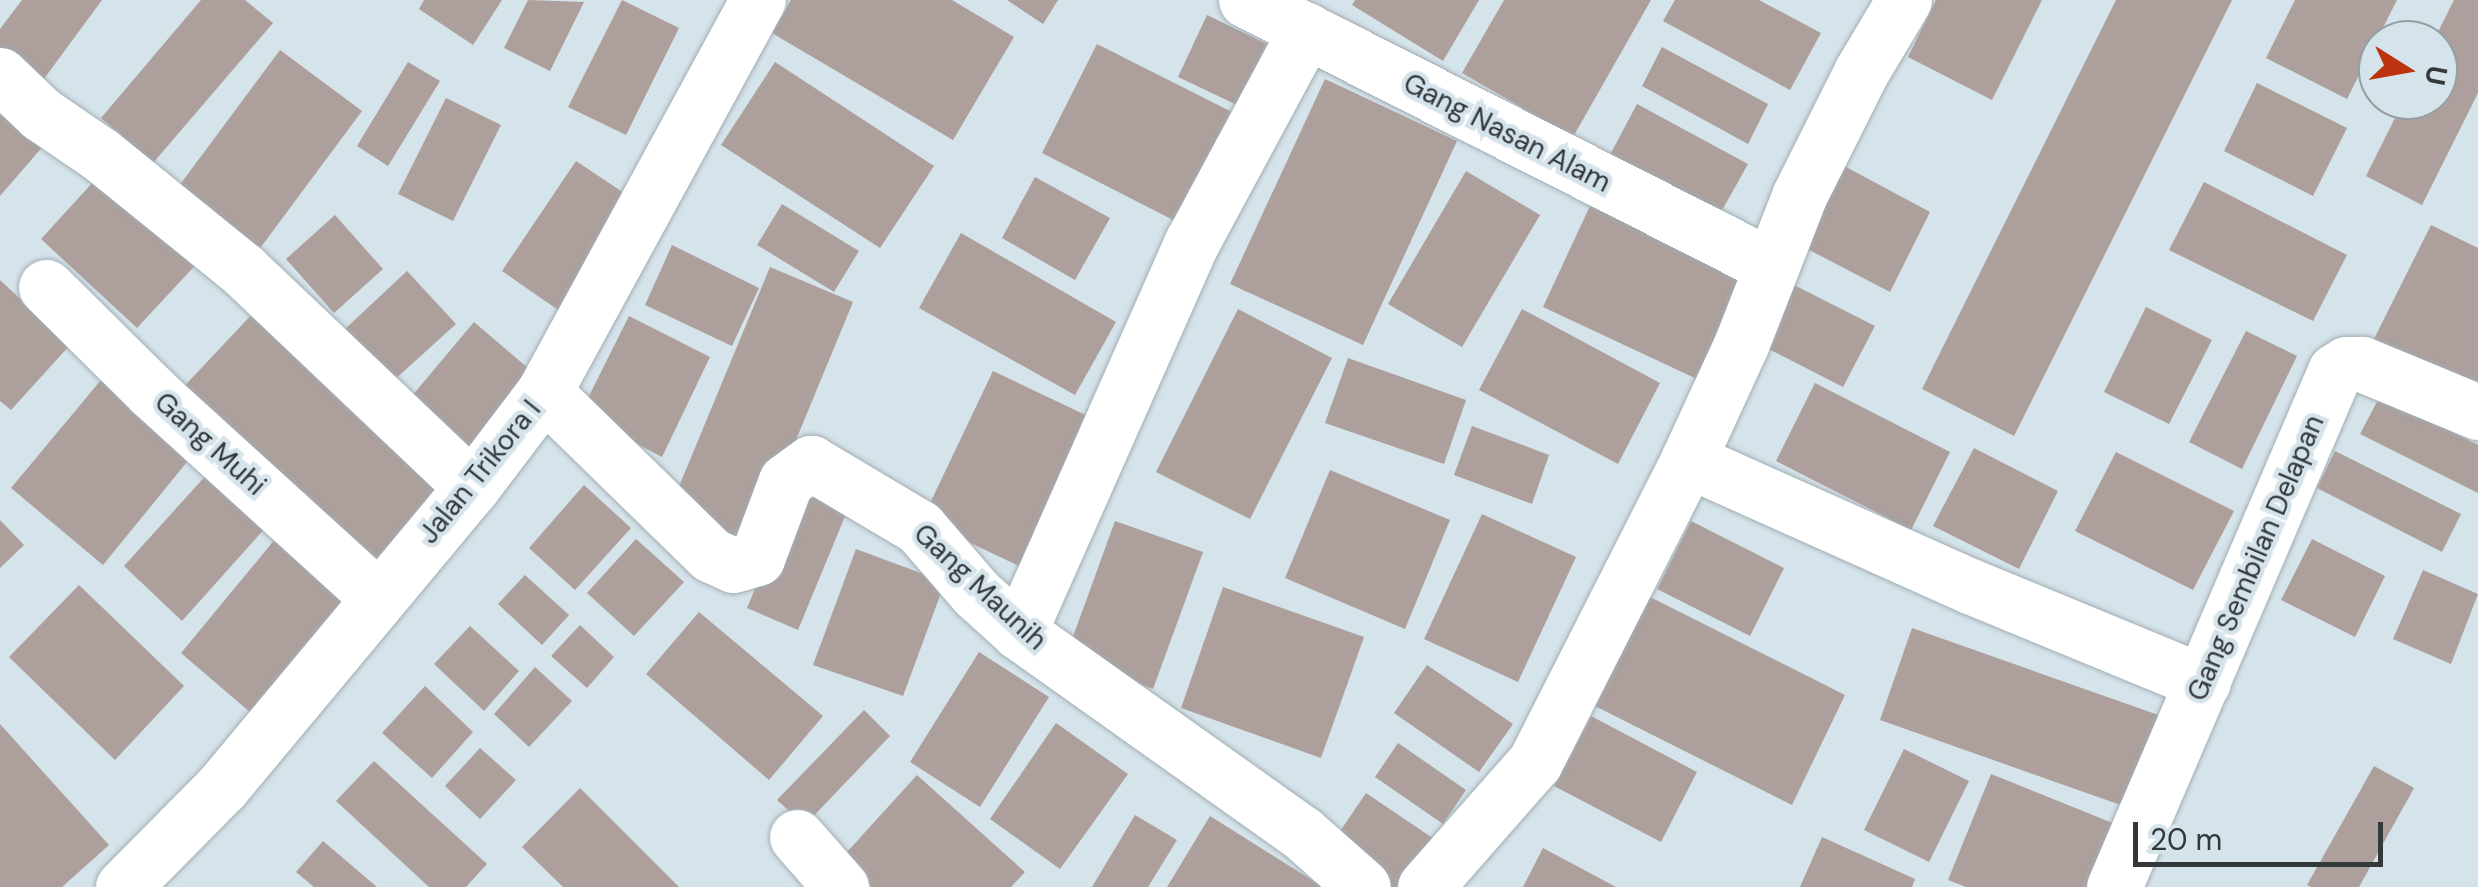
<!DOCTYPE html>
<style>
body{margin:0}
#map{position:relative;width:2478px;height:887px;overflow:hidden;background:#d5e3ea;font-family:"DM Sans",sans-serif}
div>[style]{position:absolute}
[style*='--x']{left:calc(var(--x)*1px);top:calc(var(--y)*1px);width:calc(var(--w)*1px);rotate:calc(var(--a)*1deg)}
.building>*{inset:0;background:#ad9f9b}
.roads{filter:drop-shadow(0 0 2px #a1adb4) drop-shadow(0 0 2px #a1adb4)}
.minor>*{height:55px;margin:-27.5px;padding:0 27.5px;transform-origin:27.5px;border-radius:27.5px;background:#fff}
span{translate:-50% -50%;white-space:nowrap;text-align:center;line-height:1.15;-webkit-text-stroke:9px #d5e3ea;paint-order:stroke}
.street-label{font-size:28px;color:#33383b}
.north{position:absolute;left:2358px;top:20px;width:100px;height:100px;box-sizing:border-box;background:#d5e3ea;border:2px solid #949fa4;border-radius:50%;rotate:101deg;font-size:28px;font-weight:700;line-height:40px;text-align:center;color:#33383b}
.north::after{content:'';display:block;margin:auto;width:35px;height:45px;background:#bd330f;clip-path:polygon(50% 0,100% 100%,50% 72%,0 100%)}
.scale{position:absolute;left:2133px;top:822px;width:250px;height:45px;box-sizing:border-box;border:5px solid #33383b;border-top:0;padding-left:12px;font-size:30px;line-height:35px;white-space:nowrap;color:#33383b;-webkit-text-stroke:8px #d5e3ea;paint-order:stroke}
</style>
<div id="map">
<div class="building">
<i style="clip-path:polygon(22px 0,102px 0,35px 91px,0 64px,0 29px)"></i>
<i style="clip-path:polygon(201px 0,245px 0,273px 23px,153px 163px,101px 118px)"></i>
<i style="clip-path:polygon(424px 0,502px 0,473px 45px,419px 9px)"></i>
<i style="clip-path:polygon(528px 0,584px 2px,550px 71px,504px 48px)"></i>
<i style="clip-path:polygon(622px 0,679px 28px,626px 135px,568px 107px)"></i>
<i style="clip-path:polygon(791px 0,952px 0,1014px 37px,953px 140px,772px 33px)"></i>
<i style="clip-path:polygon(1007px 0,1058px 0,1043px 24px)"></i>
<i style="clip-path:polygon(1355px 0,1479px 0,1443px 61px,1352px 5px)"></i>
<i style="clip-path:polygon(1504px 0,1651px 0,1573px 137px,1462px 73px)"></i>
<i style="clip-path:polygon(1675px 0,1759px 0,1821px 33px,1790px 90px,1663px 21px)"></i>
<i style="clip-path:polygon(1936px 0,2042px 0,1992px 100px,1908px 57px)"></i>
<i style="clip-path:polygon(2116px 0,2232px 0,2014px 436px,1922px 389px)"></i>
<i style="clip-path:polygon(2295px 0,2397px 0,2347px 99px,2266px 58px)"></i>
<i style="clip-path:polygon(2454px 0,2478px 0,2478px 93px,2422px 205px,2366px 176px,2404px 100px,2438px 100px,2438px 40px,2434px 40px)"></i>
<i style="clip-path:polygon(1207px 15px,1267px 44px,1237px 105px,1178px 77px)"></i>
<i style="clip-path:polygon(1097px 44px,1234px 113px,1179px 223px,1042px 153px)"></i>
<i style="clip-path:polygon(1662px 47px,1768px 104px,1748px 144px,1642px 86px)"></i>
<i style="clip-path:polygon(280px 50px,362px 111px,258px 251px,176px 190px)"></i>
<i style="clip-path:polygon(408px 62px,440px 81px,388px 166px,357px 146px)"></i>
<i style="clip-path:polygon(775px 62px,934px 166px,880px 248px,721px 145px)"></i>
<i style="clip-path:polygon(1325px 79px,1457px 141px,1363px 345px,1230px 284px)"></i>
<i style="clip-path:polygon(2257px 83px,2347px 128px,2313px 196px,2224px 151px)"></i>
<i style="clip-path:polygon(0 91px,51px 137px,0 196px)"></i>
<i style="clip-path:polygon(446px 98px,501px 125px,453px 221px,398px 194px)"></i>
<i style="clip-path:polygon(1637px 104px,1748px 164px,1711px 230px,1602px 170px)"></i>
<i style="clip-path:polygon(1833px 160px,1930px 212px,1890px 292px,1792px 241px)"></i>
<i style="clip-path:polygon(576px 161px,639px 203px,564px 314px,502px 271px)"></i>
<i style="clip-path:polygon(105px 169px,202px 258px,137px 328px,41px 239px)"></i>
<i style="clip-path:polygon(1466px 171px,1540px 215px,1462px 347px,1388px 304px)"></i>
<i style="clip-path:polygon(1035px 177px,1110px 218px,1075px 280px,1002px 238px)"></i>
<i style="clip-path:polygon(2204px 182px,2347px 255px,2313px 321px,2169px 250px)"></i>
<i style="clip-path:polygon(1596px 193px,1752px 267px,1699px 380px,1543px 307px)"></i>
<i style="clip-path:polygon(782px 204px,859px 251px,834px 292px,757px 245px)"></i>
<i style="clip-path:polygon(335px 215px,383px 269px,334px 313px,286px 259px)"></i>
<i style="clip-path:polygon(2431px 225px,2478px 248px,2478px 395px,2373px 341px)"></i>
<i style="clip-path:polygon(961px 233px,1116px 322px,1075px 395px,919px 308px)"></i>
<i style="clip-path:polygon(672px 245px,759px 288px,732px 346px,645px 305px)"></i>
<i style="clip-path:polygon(770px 267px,853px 302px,753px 544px,670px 508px)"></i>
<i style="clip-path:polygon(407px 271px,456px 324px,392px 382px,345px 329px)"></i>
<i style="clip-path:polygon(0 280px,70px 345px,11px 410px,0 401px)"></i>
<i style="clip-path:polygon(1794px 285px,1875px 326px,1843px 387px,1763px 346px)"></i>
<i style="clip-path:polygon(2146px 307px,2212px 340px,2169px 424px,2104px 392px)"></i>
<i style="clip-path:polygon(1238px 309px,1332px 358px,1250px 519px,1156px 472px)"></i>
<i style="clip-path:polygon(1522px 309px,1660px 383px,1618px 464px,1479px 390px)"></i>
<i style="clip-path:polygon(254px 312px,444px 493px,365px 575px,177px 394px)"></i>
<i style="clip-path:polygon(629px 316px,710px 357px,662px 457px,580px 414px)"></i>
<i style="clip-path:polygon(474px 322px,542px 380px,469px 466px,401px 409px)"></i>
<i style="clip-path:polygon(2246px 331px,2297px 356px,2242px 469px,2189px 442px)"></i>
<i style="clip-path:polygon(1348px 358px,1466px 400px,1444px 464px,1325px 423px)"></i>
<i style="clip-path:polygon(993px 371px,1092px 418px,1021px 567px,922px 520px)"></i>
<i style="clip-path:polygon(101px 380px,191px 457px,103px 565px,11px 488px)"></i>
<i style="clip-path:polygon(1815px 383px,1950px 452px,1911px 530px,1776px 461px)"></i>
<i style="clip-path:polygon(2380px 396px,2478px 445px,2478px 493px,2360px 434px)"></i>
<i style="clip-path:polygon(1472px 426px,1549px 455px,1532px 504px,1454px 475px)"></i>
<i style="clip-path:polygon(1974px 448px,2058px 491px,2019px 569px,1933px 526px)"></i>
<i style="clip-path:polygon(2335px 451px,2461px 514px,2442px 552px,2317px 488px)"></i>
<i style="clip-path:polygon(2116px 452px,2234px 511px,2193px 590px,2075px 531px)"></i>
<i style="clip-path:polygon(1330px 470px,1450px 520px,1405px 629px,1285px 578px)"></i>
<i style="clip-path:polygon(209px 472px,267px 526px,182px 621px,124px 566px)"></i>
<i style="clip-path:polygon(802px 476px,853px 497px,798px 630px,747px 608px)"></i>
<i style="clip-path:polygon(584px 485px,631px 528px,575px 590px,529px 548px)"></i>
<i style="clip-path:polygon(1482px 514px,1576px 557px,1518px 682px,1424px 639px)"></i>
<i style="clip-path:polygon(0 520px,24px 545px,0 568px)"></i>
<i style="clip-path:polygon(1115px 521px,1203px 552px,1153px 689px,1066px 656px)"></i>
<i style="clip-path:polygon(1691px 521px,1784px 568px,1750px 636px,1657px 589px)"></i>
<i style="clip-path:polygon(276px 538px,353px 605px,258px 719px,181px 653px)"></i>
<i style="clip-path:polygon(636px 539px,684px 582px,634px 636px,587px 593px)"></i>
<i style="clip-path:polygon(2312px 539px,2385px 576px,2355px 637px,2281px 600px)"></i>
<i style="clip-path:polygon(856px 549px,945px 582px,903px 696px,813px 665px)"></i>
<i style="clip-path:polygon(2423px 570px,2478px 594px,2451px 664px,2393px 639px)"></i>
<i style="clip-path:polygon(525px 575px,569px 615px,542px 645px,498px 604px)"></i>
<i style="clip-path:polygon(79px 585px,184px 686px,115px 760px,9px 657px)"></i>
<i style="clip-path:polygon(1223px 587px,1364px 637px,1321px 758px,1181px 708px)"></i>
<i style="clip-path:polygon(1646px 595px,1845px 695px,1792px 805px,1591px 704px)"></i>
<i style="clip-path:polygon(699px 612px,823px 716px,769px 780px,646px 674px)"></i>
<i style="clip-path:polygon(580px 625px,614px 657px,587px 688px,551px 656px)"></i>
<i style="clip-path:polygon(470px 626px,519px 671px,484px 711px,434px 664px)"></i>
<i style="clip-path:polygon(1912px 628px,2164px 717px,2132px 809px,1880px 720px)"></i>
<i style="clip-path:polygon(979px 652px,1049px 697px,980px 807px,910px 762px)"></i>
<i style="clip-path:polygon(1427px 665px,1513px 724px,1479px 772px,1394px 713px)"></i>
<i style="clip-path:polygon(535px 667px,572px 701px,529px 747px,494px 714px)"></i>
<i style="clip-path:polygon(425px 686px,473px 732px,432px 778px,382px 733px)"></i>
<i style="clip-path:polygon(864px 710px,890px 736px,805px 825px,777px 800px)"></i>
<i style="clip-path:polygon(1591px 716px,1697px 772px,1661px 842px,1554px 786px)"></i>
<i style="clip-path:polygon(1056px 723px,1128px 774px,1060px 869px,990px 819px)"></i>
<i style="clip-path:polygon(0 724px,109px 845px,62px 887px,0 887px)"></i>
<i style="clip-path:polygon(1398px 743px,1466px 790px,1443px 824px,1375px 777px)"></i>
<i style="clip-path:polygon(480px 748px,516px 780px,480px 819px,445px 786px)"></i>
<i style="clip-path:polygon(1904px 749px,1969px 781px,1929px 862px,1864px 830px)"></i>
<i style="clip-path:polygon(374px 761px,487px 864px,466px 887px,429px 887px,336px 801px)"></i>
<i style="clip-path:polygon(2374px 766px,2414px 788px,2359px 887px,2311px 887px,2307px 885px)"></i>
<i style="clip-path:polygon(1991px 774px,2120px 826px,2096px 887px,1966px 887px,1948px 880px)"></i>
<i style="clip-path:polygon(917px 775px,1025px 872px,1011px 887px,865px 887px,838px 862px)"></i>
<i style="clip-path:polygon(580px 788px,679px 887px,563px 887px,522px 847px)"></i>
<i style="clip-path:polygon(1366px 793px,1437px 841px,1405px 887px,1379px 887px,1326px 852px)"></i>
<i style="clip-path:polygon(1135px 815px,1177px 840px,1148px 887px,1092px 887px)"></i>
<i style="clip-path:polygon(1210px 816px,1323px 887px,1167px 887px)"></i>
<i style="clip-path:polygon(1822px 837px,1915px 879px,1912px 887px,1800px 887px)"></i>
<i style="clip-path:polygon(323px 841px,377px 887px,314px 887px,296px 872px)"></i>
<i style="clip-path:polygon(1543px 848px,1616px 887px,1523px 887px)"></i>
</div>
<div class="roads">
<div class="minor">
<i style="--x:1246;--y:0;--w:586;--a:26.87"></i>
<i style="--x:0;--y:75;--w:57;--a:43.6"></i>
<i style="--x:41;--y:114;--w:73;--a:34.3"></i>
<i style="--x:101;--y:155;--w:183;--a:39"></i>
<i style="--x:243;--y:270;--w:315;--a:43.5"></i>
<i style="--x:46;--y:287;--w:149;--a:44.7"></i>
<i style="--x:152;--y:392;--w:304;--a:42.3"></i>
<i style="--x:544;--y:392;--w:233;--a:44.3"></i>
<i style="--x:711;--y:555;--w:24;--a:24"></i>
<i style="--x:733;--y:565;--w:25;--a:-16"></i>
<i style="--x:757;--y:558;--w:82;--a:-69.4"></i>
<i style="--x:786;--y:481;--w:31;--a:-36"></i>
<i style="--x:811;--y:463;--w:126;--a:30.7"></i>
<i style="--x:919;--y:527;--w:87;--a:49.2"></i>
<i style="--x:976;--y:593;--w:58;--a:42.2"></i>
<i style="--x:1019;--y:632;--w:347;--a:35.4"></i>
<i style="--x:1302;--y:833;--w:81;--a:41.5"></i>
<i style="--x:1688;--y:460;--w:309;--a:24.1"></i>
<i style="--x:1970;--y:586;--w:252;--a:22.4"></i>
<i style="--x:1019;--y:632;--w:427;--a:-66.1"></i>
<i style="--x:1192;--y:242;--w:241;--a:-61.7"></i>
<i style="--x:797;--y:837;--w:67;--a:48.7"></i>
<i style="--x:123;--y:887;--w:141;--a:-45.3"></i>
<i style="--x:222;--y:787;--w:391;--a:-50.2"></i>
<i style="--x:472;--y:487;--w:119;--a:-52.8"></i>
<i style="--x:544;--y:392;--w:447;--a:-61.4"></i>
<i style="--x:1425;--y:887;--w:167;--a:-48.7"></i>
<i style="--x:1535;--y:762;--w:339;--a:-63.1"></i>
<i style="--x:1688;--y:460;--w:127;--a:-65.3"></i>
<i style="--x:1741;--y:345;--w:160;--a:-68.7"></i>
<i style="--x:1799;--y:196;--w:139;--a:-63.4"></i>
<i style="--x:1861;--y:72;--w:84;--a:-59.2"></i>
<i style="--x:2114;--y:887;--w:561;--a:-66.81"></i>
<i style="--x:2335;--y:371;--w:13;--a:-32"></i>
<i style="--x:2346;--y:364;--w:16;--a:0"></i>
<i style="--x:2362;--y:364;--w:126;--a:22.5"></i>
</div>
</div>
<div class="street-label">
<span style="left:1507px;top:133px;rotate:27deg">Gang Nasan Alam</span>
<span style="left:210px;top:444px;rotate:42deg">Gang Muhi</span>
<span style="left:480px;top:472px;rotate:-51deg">Jalan Trikora I</span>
<span style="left:2256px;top:558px;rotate:-67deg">Gang Sembilan Delapan</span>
<span style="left:980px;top:587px;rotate:43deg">Gang Maunih</span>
</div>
<div class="north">U</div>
<div class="scale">20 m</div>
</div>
